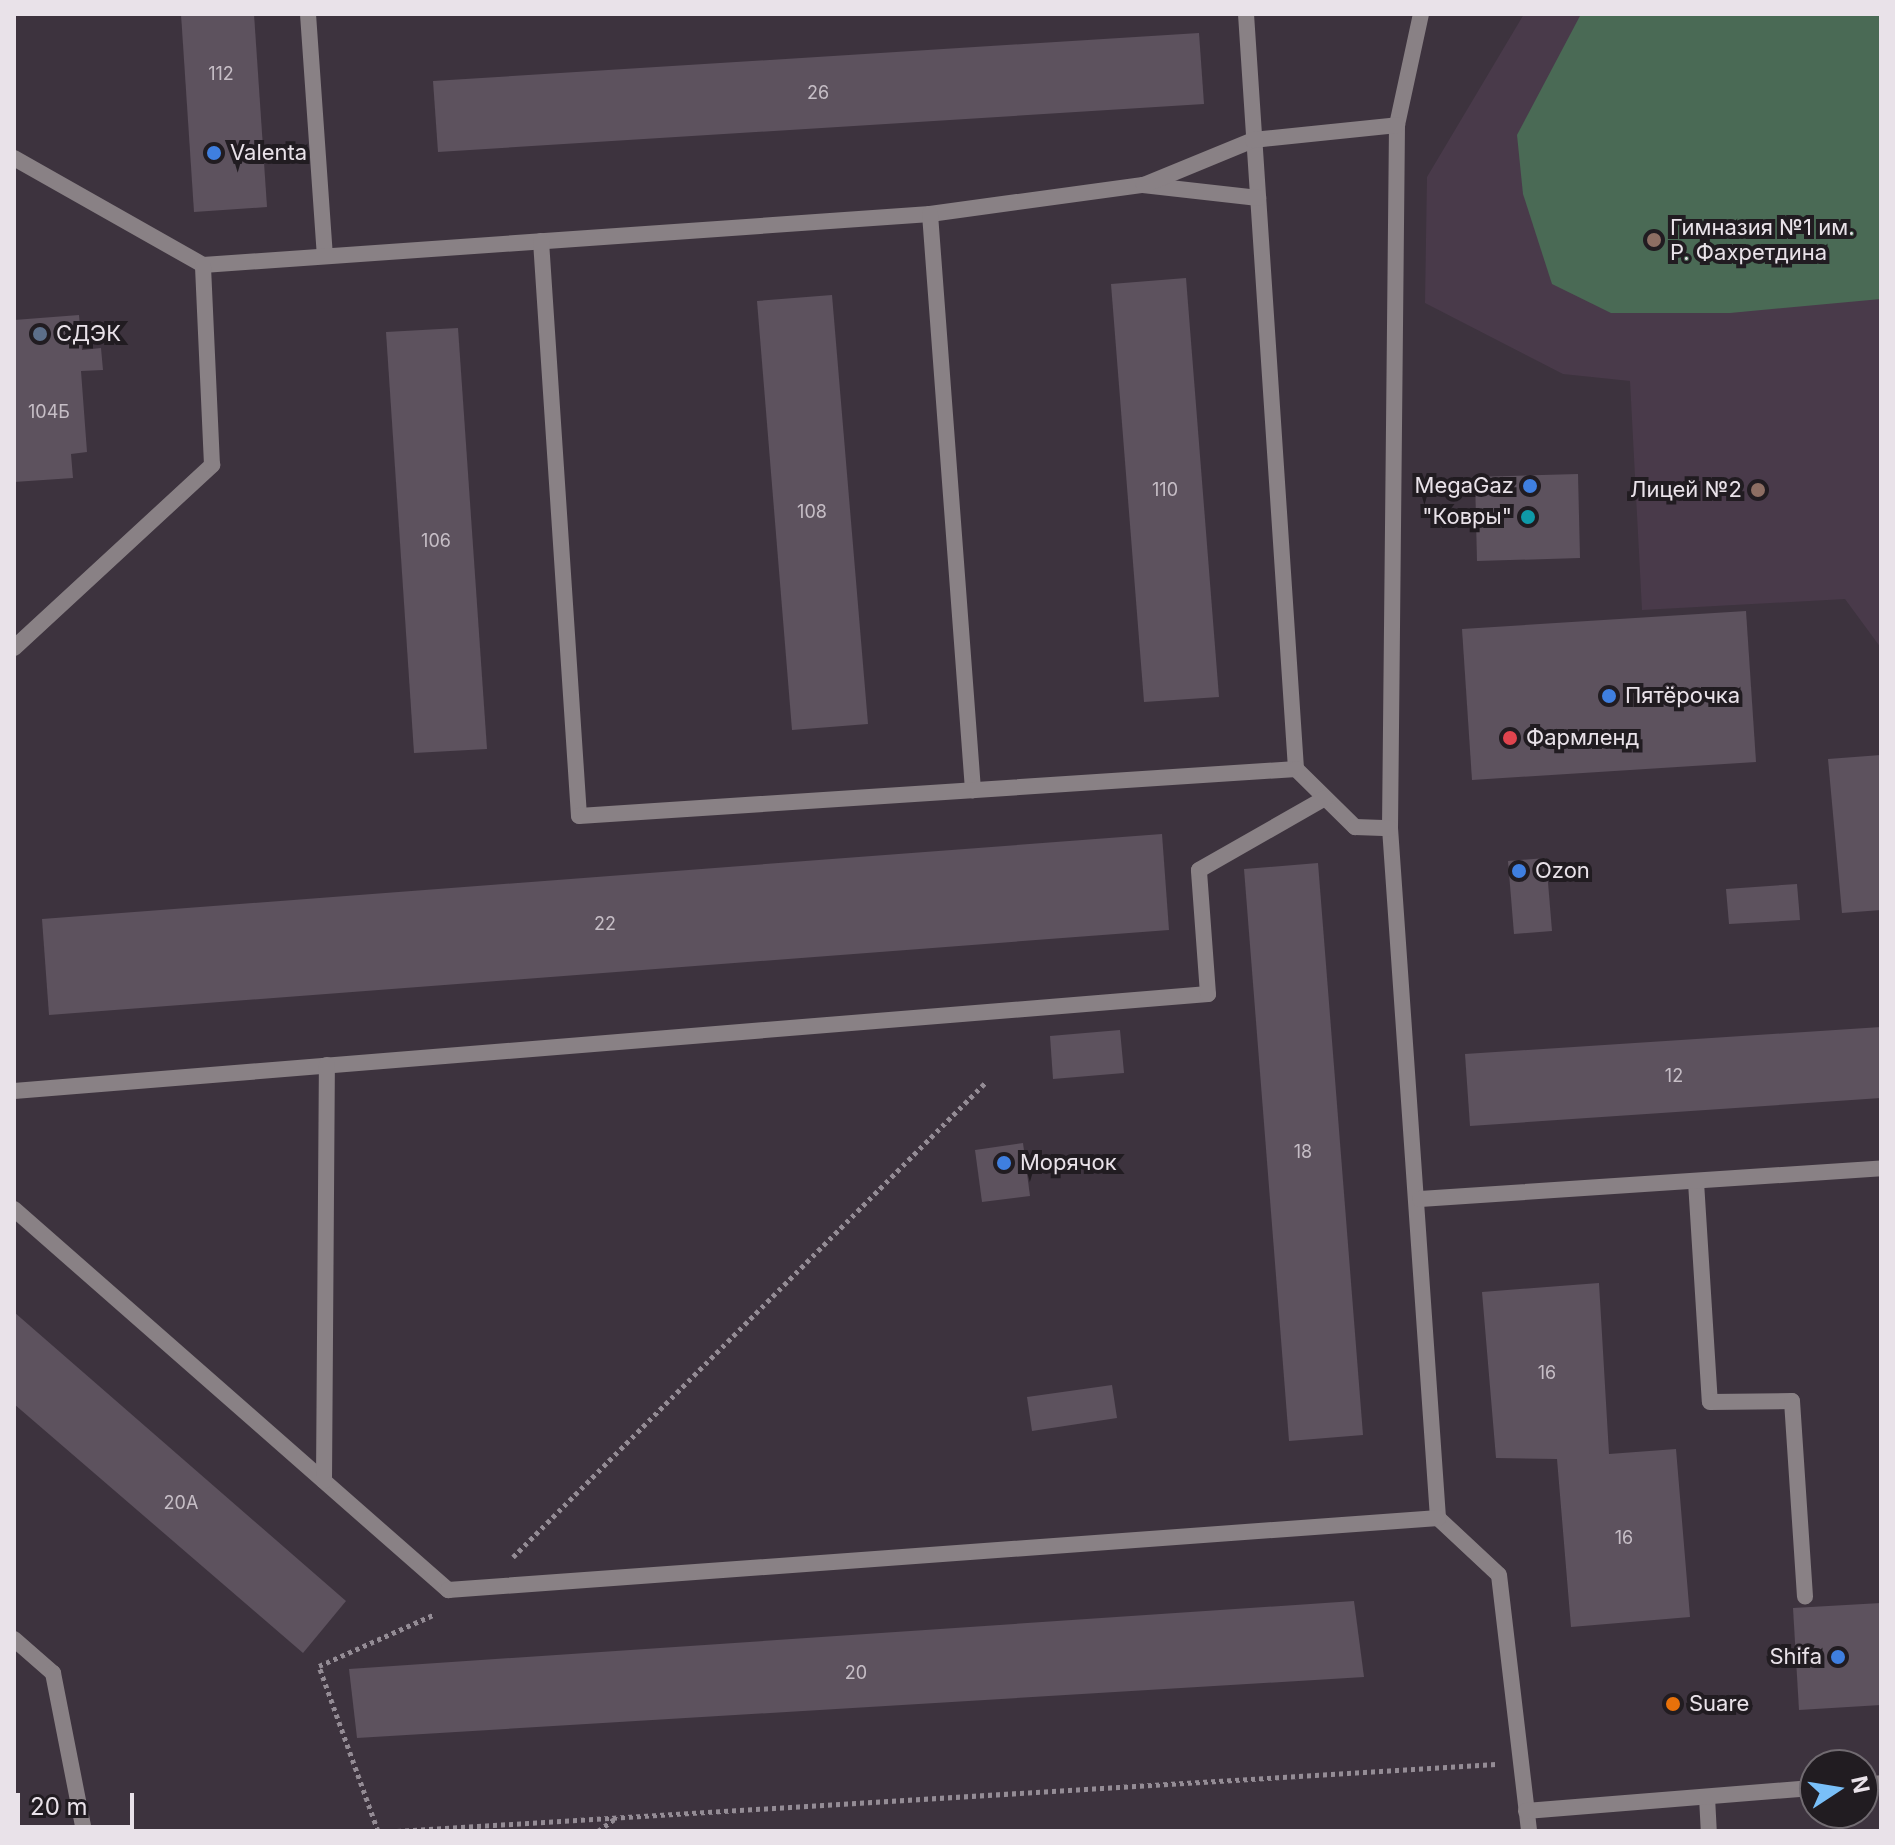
<!DOCTYPE html>
<meta charset="utf-8">
<style>
body{margin:0}
#map{position:relative;width:1895px;height:1845px;overflow:hidden;background:#3d333e;font-family:Inter,sans-serif}
div>[style]{position:absolute}
[style*='--x']{left:calc(var(--x)*1px);top:calc(var(--y)*1px);width:calc(var(--w)*1px);rotate:calc(var(--a)*1deg)}
.built>*{inset:0;background:#493a4a}
.green>*{inset:0;background:#4a6a55}
.building>*{inset:0;background:#5d525e}
.path>*{height:5px;margin-top:-2.5px;transform-origin:0;background:repeating-linear-gradient(90deg,#948c95 0 4px,transparent 0 8px)}
.service>*{height:16px;margin:-8px;padding:0 8px;transform-origin:8px;border-radius:8px;background:#898185}
.dots>*{width:22px;height:22px;translate:-50% -50%;box-sizing:border-box;border:4px solid #211c21;border-radius:50%}
span{translate:-50% -50%;white-space:nowrap;text-align:center;line-height:1.15;-webkit-text-stroke:8px #211c21;paint-order:stroke}
.number-label{font-size:18px;color:#c6bec6}
.number-label span{-webkit-text-stroke-width:0}
.poi-label{font-size:22px;color:#e9e2e9}
.left{translate:0 -50%;text-align:left}
.right{translate:-100% -50%;text-align:right}
.frame{position:absolute;inset:0;border:16px solid #e9e2e9;pointer-events:none}
.north{position:absolute;left:1799px;top:1749px;width:80px;height:80px;box-sizing:border-box;background:#211c21;border:2px solid #716b71;border-radius:50%;rotate:78deg;font-size:22px;font-weight:700;line-height:32px;text-align:center;color:#e9e2e9}
.north::after{content:'';display:block;margin:auto;width:28px;height:36px;background:#79bff8;clip-path:polygon(50% 0,100% 100%,50% 72%,0 100%)}
.scale{position:absolute;left:16px;top:1793px;width:118px;height:36px;box-sizing:border-box;border:4px solid #e9e2e9;border-top:0;padding-left:10px;font-size:24px;line-height:28px;white-space:nowrap;color:#e9e2e9;-webkit-text-stroke:6px #211c21;paint-order:stroke}
</style>
<div id="map">
<div class="built">
<i style="clip-path:polygon(1524px 14px,1881px 14px,1881px 648px,1845px 599px,1642px 610px,1630px 381px,1563px 374px,1425px 303px,1427px 177px)"></i>
</div>
<div class="green">
<i style="clip-path:polygon(1581px 14px,1881px 14px,1881px 299px,1730px 313px,1611px 313px,1552px 284px,1523px 194px,1517px 135px)"></i>
</div>
<div class="building">
<i style="clip-path:polygon(181px 14px,254px 14px,267px 207px,194px 212px)"></i>
<i style="clip-path:polygon(1199px 33px,1204px 104px,438px 152px,433px 81px)"></i>
<i style="clip-path:polygon(1186px 278px,1219px 697px,1144px 702px,1111px 284px)"></i>
<i style="clip-path:polygon(832px 295px,868px 724px,792px 730px,757px 301px)"></i>
<i style="clip-path:polygon(79px 315px,82px 350px,101px 348px,103px 370px,81px 371px,87px 452px,71px 454px,73px 478px,14px 482px,14px 320px)"></i>
<i style="clip-path:polygon(458px 328px,487px 749px,414px 753px,386px 332px)"></i>
<i style="clip-path:polygon(1578px 474px,1580px 558px,1477px 561px,1475px 477px)"></i>
<i style="clip-path:polygon(1746px 611px,1756px 762px,1472px 780px,1462px 629px)"></i>
<i style="clip-path:polygon(1881px 755px,1881px 910px,1842px 913px,1828px 759px)"></i>
<i style="clip-path:polygon(1162px 834px,1169px 930px,49px 1015px,42px 919px)"></i>
<i style="clip-path:polygon(1546px 858px,1552px 931px,1514px 934px,1508px 861px)"></i>
<i style="clip-path:polygon(1318px 863px,1363px 1435px,1289px 1441px,1244px 869px)"></i>
<i style="clip-path:polygon(1797px 884px,1800px 920px,1729px 924px,1726px 889px)"></i>
<i style="clip-path:polygon(1881px 1027px,1881px 1098px,1470px 1126px,1465px 1054px)"></i>
<i style="clip-path:polygon(1120px 1030px,1124px 1073px,1053px 1079px,1050px 1036px)"></i>
<i style="clip-path:polygon(1023px 1143px,1030px 1196px,982px 1202px,975px 1150px)"></i>
<i style="clip-path:polygon(1599px 1283px,1609px 1454px,1676px 1449px,1690px 1617px,1571px 1627px,1557px 1459px,1496px 1458px,1482px 1292px)"></i>
<i style="clip-path:polygon(14px 1312px,346px 1601px,303px 1653px,14px 1404px)"></i>
<i style="clip-path:polygon(1112px 1385px,1117px 1418px,1032px 1431px,1027px 1397px)"></i>
<i style="clip-path:polygon(1354px 1601px,1364px 1677px,357px 1738px,349px 1669px)"></i>
<i style="clip-path:polygon(1881px 1603px,1881px 1705px,1799px 1710px,1793px 1608px)"></i>
</div>
<div class="path">
<i style="--x:513;--y:1557;--w:670;--a:-45.12"></i>
<i style="--x:378;--y:1831;--w:175;--a:-109.7"></i>
<i style="--x:319;--y:1666;--w:127;--a:-24.1"></i>
<i style="--x:397;--y:1831;--w:1101;--a:-3.49"></i>
<i style="--x:598;--y:1831;--w:24;--a:-36"></i>
</div>
<div class="service">
<i style="--x:308;--y:14;--w:242;--a:86"></i>
<i style="--x:1246;--y:14;--w:757;--a:86.21"></i>
<i style="--x:1421;--y:14;--w:114;--a:102.2"></i>
<i style="--x:1397;--y:125;--w:703;--a:90.57"></i>
<i style="--x:1390;--y:828;--w:692;--a:86.02"></i>
<i style="--x:1438;--y:1518;--w:83;--a:43.1"></i>
<i style="--x:1499;--y:1575;--w:258;--a:83.3"></i>
<i style="--x:14;--y:158;--w:217;--a:29.5"></i>
<i style="--x:203;--y:265;--w:729;--a:-4.01"></i>
<i style="--x:930;--y:214;--w:215;--a:-7.8"></i>
<i style="--x:1143;--y:185;--w:116;--a:6.4"></i>
<i style="--x:1144;--y:185;--w:118;--a:-22.4"></i>
<i style="--x:1253;--y:140;--w:145;--a:-5.9"></i>
<i style="--x:930;--y:214;--w:578;--a:85.73"></i>
<i style="--x:541;--y:241;--w:576;--a:86.22"></i>
<i style="--x:579;--y:816;--w:719;--a:-3.75"></i>
<i style="--x:1296;--y:769;--w:83;--a:44.5"></i>
<i style="--x:1355;--y:827;--w:35;--a:2"></i>
<i style="--x:14;--y:648;--w:270;--a:-42.7"></i>
<i style="--x:212;--y:465;--w:200;--a:-92.6"></i>
<i style="--x:14;--y:1091;--w:1198;--a:-4.64"></i>
<i style="--x:1208;--y:994;--w:124;--a:-94.2"></i>
<i style="--x:1199;--y:870;--w:145;--a:-29.7"></i>
<i style="--x:1696;--y:1182;--w:220;--a:86.4"></i>
<i style="--x:1710;--y:1402;--w:82;--a:-0.7"></i>
<i style="--x:1792;--y:1401;--w:196;--a:86.2"></i>
<i style="--x:1420;--y:1199;--w:462;--a:-3.8"></i>
<i style="--x:14;--y:1209;--w:578;--a:41.28"></i>
<i style="--x:448;--y:1590;--w:993;--a:-4.16"></i>
<i style="--x:324;--y:1481;--w:416;--a:-89.6"></i>
<i style="--x:14;--y:1639;--w:52;--a:41.1"></i>
<i style="--x:53;--y:1673;--w:161;--a:78.9"></i>
<i style="--x:1863;--y:1785;--w:18;--a:-6"></i>
<i style="--x:1707;--y:1797;--w:34;--a:87"></i>
<i style="--x:1526;--y:1811;--w:290;--a:-4.6"></i>
</div>
<div class="dots">
<i style="left:214px;top:153px;background:#3f7fe0"></i>
<i style="left:1654px;top:240px;background:#8d6e63"></i>
<i style="left:40px;top:334px;background:#5c6f8a"></i>
<i style="left:1530px;top:486px;background:#3f7fe0"></i>
<i style="left:1758px;top:490px;background:#8d6e63"></i>
<i style="left:1528px;top:517px;background:#0f9aa8"></i>
<i style="left:1609px;top:696px;background:#3f7fe0"></i>
<i style="left:1510px;top:738px;background:#e0444e"></i>
<i style="left:1519px;top:871px;background:#3f7fe0"></i>
<i style="left:1004px;top:1163px;background:#3f7fe0"></i>
<i style="left:1838px;top:1657px;background:#3f7fe0"></i>
<i style="left:1673px;top:1704px;background:#e8710a"></i>
</div>
<div class="number-label">
<span style="left:221px;top:74px">112</span>
<span style="left:818px;top:93px">26</span>
<span style="left:49px;top:412px">104Б</span>
<span style="left:1165px;top:490px">110</span>
<span style="left:812px;top:512px">108</span>
<span style="left:436px;top:541px">106</span>
<span style="left:605px;top:924px">22</span>
<span style="left:1674px;top:1076px">12</span>
<span style="left:1303px;top:1152px">18</span>
<span style="left:1547px;top:1373px">16</span>
<span style="left:181px;top:1503px">20А</span>
<span style="left:1624px;top:1538px">16</span>
<span style="left:856px;top:1673px">20</span>
</div>
<div class="poi-label">
<span class="left" style="left:230px;top:153px">Valenta</span>
<span class="left" style="left:1670px;top:240px">Гимназия №1 им.<br>Р. Фахретдина</span>
<span class="left" style="left:56px;top:334px">СДЭК</span>
<span class="right" style="left:1514px;top:486px">MegaGaz</span>
<span class="right" style="left:1742px;top:490px">Лицей №2</span>
<span class="right" style="left:1512px;top:517px">"Ковры"</span>
<span class="left" style="left:1625px;top:696px">Пятёрочка</span>
<span class="left" style="left:1526px;top:738px">Фармленд</span>
<span class="left" style="left:1535px;top:871px">Ozon</span>
<span class="left" style="left:1020px;top:1163px">Морячок</span>
<span class="right" style="left:1822px;top:1657px">Shifa</span>
<span class="left" style="left:1689px;top:1704px">Suare</span>
</div>
<div class="frame"></div>
<div class="north">N</div>
<div class="scale">20 m</div>
</div>
